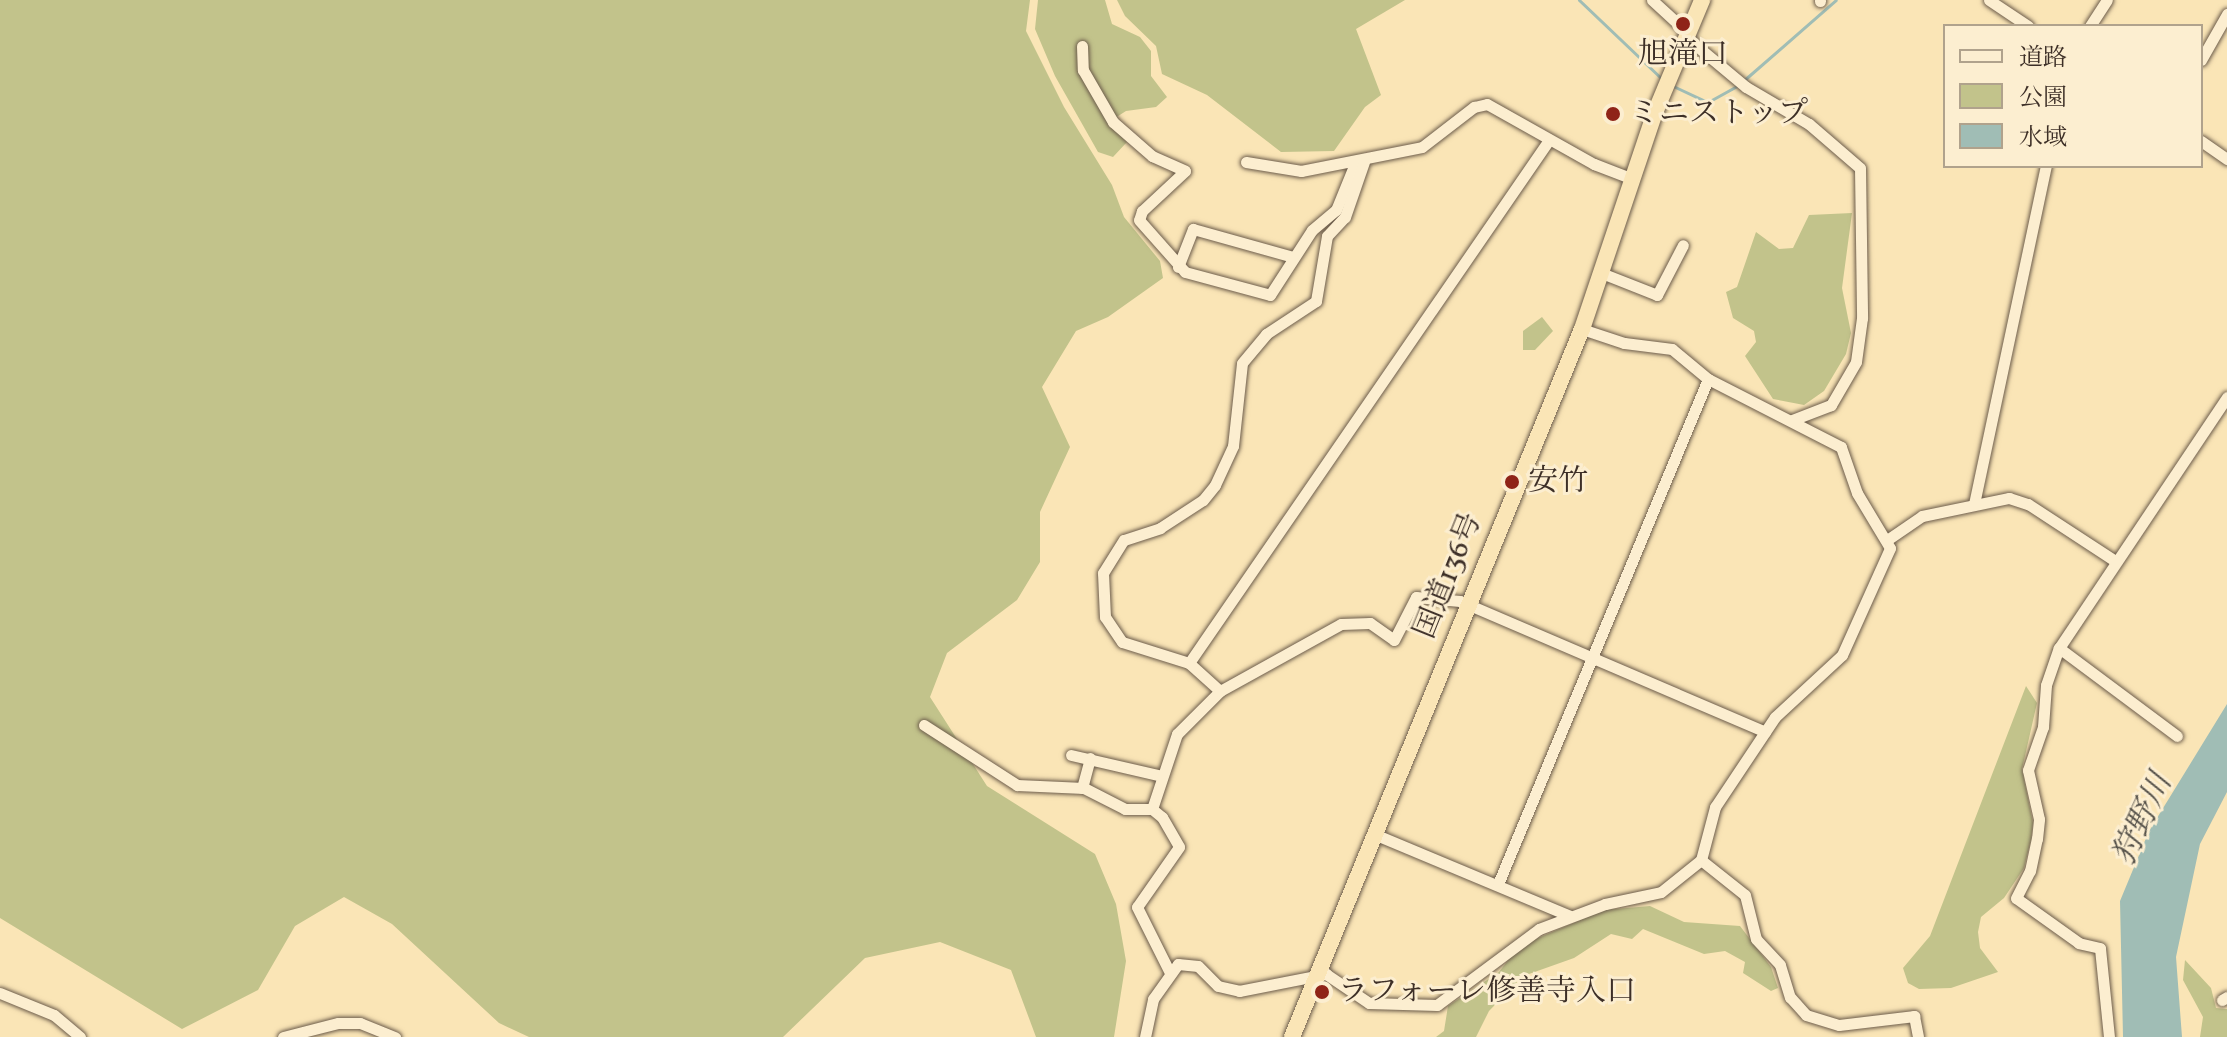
<!DOCTYPE html>
<meta charset="utf-8">
<style>
body{margin:0}
#map{position:relative;width:2227px;height:1037px;overflow:hidden;background:#fae5b6;font-family:Vollkorn,"Noto Serif JP",serif}
div>[style]{position:absolute}
[style*='--x']{left:calc(var(--x)*1px);top:calc(var(--y)*1px);width:calc(var(--w)*1px);rotate:calc(var(--a)*1deg)}
.green>*{inset:0;background:#c2c38b}
.water>*{inset:0;background:#a0bdb5}
.stream>*{height:3px;margin:-1.5px;padding:0 1.5px;transform-origin:1.5px;border-radius:1.5px;background:#a0bdb5}
.roads{filter:drop-shadow(0 0 2px #6c5c4b) drop-shadow(0 0 2px #6c5c4b)}
.minor>*{height:11px;margin:-5.5px;padding:0 5.5px;transform-origin:5.5px;border-radius:5.5px;background:#fceed0}
.highway>*{height:16px;margin:-8px;padding:0 8px;transform-origin:8px;border-radius:8px;background:#fae5b6}
.dots>*{width:22px;height:22px;translate:-50% -50%;box-sizing:border-box;border:4px solid #fceed0;border-radius:50%}
span{translate:-50% -50%;white-space:nowrap;text-align:center;line-height:1.15;-webkit-text-stroke:6px #fceed0;paint-order:stroke}
.poi-label{font-size:30px;color:#3d2f27}
.left{translate:0 -50%;text-align:left}
.street-label{font-size:30px;color:#3d2f27}
.water-label{font-size:32px;color:#56524a;font-style:italic}
.legend{position:absolute;left:1943px;top:24px;width:260px;height:144px;box-sizing:border-box;background:#fceed0;border:2px solid #b0a28c;margin:0;padding:10px 14px;list-style:none;font-size:24px;color:#3d2f27}
.legend li{display:flex;align-items:center;gap:16px;height:40px}
.legend b{width:40px;border:2px solid #b0a28c}
</style>
<div id="map">
<div class="green">
<i style="clip-path:polygon(0 0,1030px 0,1026px 31px,1064px 107px,1112px 185px,1124px 217px,1160px 261px,1163px 278px,1108px 317px,1076px 331px,1042px 387px,1070px 447px,1040px 512px,1040px 562px,1017px 600px,947px 653px,930px 697px,987px 786px,1095px 854px,1116px 904px,1126px 961px,1114px 1037px,1036px 1037px,1011px 970px,940px 942px,865px 958px,783px 1037px,529px 1037px,499px 1023px,392px 924px,344px 897px,295px 926px,258px 990px,182px 1029px,0 918px)"></i>
<i style="clip-path:polygon(1038px 0,1105px 0,1112px 24px,1140px 37px,1151px 51px,1151px 76px,1167px 97px,1156px 107px,1126px 111px,1115px 118px,1111px 125px,1127px 142px,1113px 157px,1098px 152px,1055px 76px,1035px 29px)"></i>
<i style="clip-path:polygon(1117px 0,1405px 0,1356px 29px,1381px 95px,1365px 107px,1334px 151px,1281px 152px,1207px 95px,1162px 74px,1156px 46px,1125px 16px)"></i>
<i style="clip-path:polygon(1852px 213px,1842px 288px,1851px 333px,1846px 354px,1824px 391px,1804px 405px,1773px 399px,1745px 356px,1756px 342px,1754px 331px,1733px 318px,1726px 292px,1737px 287px,1756px 232px,1779px 249px,1793px 248px,1809px 215px)"></i>
<i style="clip-path:polygon(1542px 317px,1553px 331px,1535px 350px,1523px 350px,1523px 331px)"></i>
<i style="clip-path:polygon(2026px 686px,2037px 703px,2022px 769px,2033px 823px,2031px 840px,2024px 868px,2004px 898px,1981px 917px,1978px 932px,1980px 948px,1998px 972px,1951px 988px,1919px 989px,1908px 983px,1903px 968px,1930px 936px)"></i>
<i style="clip-path:polygon(1650px 906px,1684px 922px,1740px 926px,1771px 967px,1778px 988px,1771px 991px,1743px 973px,1745px 962px,1725px 951px,1704px 954px,1643px 929px,1632px 939px,1611px 934px,1574px 958px,1523px 976px,1489px 1011px,1476px 1037px,1436px 1037px,1444px 1031px,1448px 1006px,1499px 972px,1519px 946px,1604px 910px)"></i>
<i style="clip-path:polygon(2185px 960px,2211px 988px,2216px 1008px,2227px 1009px,2227px 1037px,2200px 1037px,2203px 1017px,2183px 980px)"></i>
</div>
<div class="water">
<i style="clip-path:polygon(2227px 704px,2227px 792px,2200px 844px,2176px 957px,2182px 1037px,2123px 1037px,2120px 901px,2149px 831px)"></i>
</div>
<div class="stream">
<i style="--x:1579;--y:0;--w:116;--a:43.6"></i>
<i style="--x:1743;--y:81;--w:123;--a:-41.1"></i>
<i style="--x:1673;--y:86;--w:38;--a:25"></i>
<i style="--x:1708;--y:102;--w:33;--a:-29"></i>
</div>
<div class="roads">
<div class="minor">
<i style="--x:1652;--y:0;--w:49;--a:42.5"></i>
<i style="--x:1989;--y:0;--w:47;--a:33.7"></i>
<i style="--x:1820;--y:1;--w:1;--a:-90"></i>
<i style="--x:2090;--y:26;--w:31;--a:-57"></i>
<i style="--x:1686;--y:37;--w:78;--a:39.8"></i>
<i style="--x:1746;--y:87;--w:73;--a:30.4"></i>
<i style="--x:1809;--y:124;--w:67;--a:40.8"></i>
<i style="--x:1860;--y:168;--w:150;--a:89.2"></i>
<i style="--x:1862;--y:318;--w:44;--a:97.8"></i>
<i style="--x:1856;--y:362;--w:50;--a:120.2"></i>
<i style="--x:1831;--y:405;--w:42;--a:159"></i>
<i style="--x:1082;--y:46;--w:24;--a:88"></i>
<i style="--x:1083;--y:70;--w:60;--a:60"></i>
<i style="--x:1113;--y:122;--w:52;--a:41.1"></i>
<i style="--x:1152;--y:156;--w:36;--a:24"></i>
<i style="--x:1185;--y:171;--w:59;--a:137.1"></i>
<i style="--x:1142;--y:211;--w:9;--a:108"></i>
<i style="--x:1139;--y:220;--w:69;--a:48.5"></i>
<i style="--x:1185;--y:272;--w:88;--a:15.1"></i>
<i style="--x:1270;--y:295;--w:77;--a:-57.1"></i>
<i style="--x:1312;--y:230;--w:31;--a:-40"></i>
<i style="--x:1336;--y:210;--w:53;--a:-67.8"></i>
<i style="--x:2201;--y:60;--w:53;--a:-60.5"></i>
<i style="--x:2201;--y:141;--w:32;--a:35"></i>
<i style="--x:1246;--y:162;--w:56;--a:9.3"></i>
<i style="--x:1301;--y:171;--w:123;--a:-11.2"></i>
<i style="--x:1422;--y:147;--w:66;--a:-37.6"></i>
<i style="--x:1474;--y:107;--w:13;--a:-13"></i>
<i style="--x:1487;--y:104;--w:123;--a:29.3"></i>
<i style="--x:1594;--y:164;--w:42;--a:21"></i>
<i style="--x:1178;--y:267;--w:41;--a:-68.5"></i>
<i style="--x:1193;--y:229;--w:104;--a:15.6"></i>
<i style="--x:1604;--y:274;--w:57;--a:21.6"></i>
<i style="--x:1657;--y:295;--w:56;--a:-62.5"></i>
<i style="--x:1974;--y:504;--w:346;--a:-78"></i>
<i style="--x:1887;--y:540;--w:42;--a:-34.4"></i>
<i style="--x:1922;--y:516;--w:89;--a:-11.7"></i>
<i style="--x:2009;--y:498;--w:20;--a:18"></i>
<i style="--x:2028;--y:504;--w:104;--a:33.2"></i>
<i style="--x:2059;--y:648;--w:147;--a:36.7"></i>
<i style="--x:1189;--y:663;--w:635;--a:-55.46"></i>
<i style="--x:1220;--y:691;--w:42;--a:-137.9"></i>
<i style="--x:1189;--y:663;--w:70;--a:-162.6"></i>
<i style="--x:1122;--y:642;--w:30;--a:-124"></i>
<i style="--x:1105;--y:617;--w:44;--a:-92.6"></i>
<i style="--x:1103;--y:573;--w:39;--a:-58"></i>
<i style="--x:1124;--y:540;--w:38;--a:-18"></i>
<i style="--x:1160;--y:528;--w:51;--a:-33.1"></i>
<i style="--x:1203;--y:500;--w:19;--a:-51"></i>
<i style="--x:1215;--y:485;--w:43;--a:-65.2"></i>
<i style="--x:1233;--y:446;--w:83;--a:-83.8"></i>
<i style="--x:1242;--y:363;--w:38;--a:-50"></i>
<i style="--x:1266;--y:334;--w:60;--a:-33.4"></i>
<i style="--x:1316;--y:301;--w:66;--a:-80.4"></i>
<i style="--x:1327;--y:236;--w:26;--a:-47"></i>
<i style="--x:1345;--y:217;--w:61;--a:-71"></i>
<i style="--x:924;--y:725;--w:111;--a:32.8"></i>
<i style="--x:1017;--y:785;--w:67;--a:2.6"></i>
<i style="--x:1084;--y:788;--w:46;--a:27.1"></i>
<i style="--x:1125;--y:809;--w:27;--a:0"></i>
<i style="--x:1152;--y:809;--w:13;--a:39"></i>
<i style="--x:1162;--y:817;--w:34;--a:60"></i>
<i style="--x:1179;--y:847;--w:73;--a:125"></i>
<i style="--x:1137;--y:907;--w:72;--a:63.4"></i>
<i style="--x:1071;--y:755;--w:93;--a:13"></i>
<i style="--x:1082;--y:788;--w:31;--a:-75"></i>
<i style="--x:1152;--y:809;--w:79;--a:-71.6"></i>
<i style="--x:1177;--y:734;--w:61;--a:-45"></i>
<i style="--x:1220;--y:691;--w:138;--a:-29"></i>
<i style="--x:1341;--y:624;--w:29;--a:-2"></i>
<i style="--x:1370;--y:623;--w:29;--a:35"></i>
<i style="--x:1394;--y:640;--w:48;--a:-62.9"></i>
<i style="--x:1416;--y:597;--w:44;--a:5.2"></i>
<i style="--x:1460;--y:601;--w:332;--a:23.2"></i>
<i style="--x:1374;--y:834;--w:212;--a:22.7"></i>
<i style="--x:1701;--y:860;--w:56;--a:38.5"></i>
<i style="--x:1745;--y:895;--w:45;--a:76"></i>
<i style="--x:1756;--y:939;--w:35;--a:47"></i>
<i style="--x:1780;--y:965;--w:34;--a:73"></i>
<i style="--x:1790;--y:997;--w:24;--a:48"></i>
<i style="--x:1806;--y:1015;--w:34;--a:17"></i>
<i style="--x:1839;--y:1025;--w:76;--a:-6.8"></i>
<i style="--x:1914;--y:1016;--w:21;--a:79"></i>
<i style="--x:1498;--y:884;--w:547;--a:-67.42"></i>
<i style="--x:0;--y:993;--w:58;--a:22.2"></i>
<i style="--x:54;--y:1015;--w:34;--a:40"></i>
<i style="--x:2222;--y:1000;--w:6;--a:-31"></i>
<i style="--x:283;--y:1037;--w:57;--a:-14.3"></i>
<i style="--x:338;--y:1023;--w:22;--a:0"></i>
<i style="--x:360;--y:1023;--w:38;--a:22"></i>
<i style="--x:1145;--y:1037;--w:39;--a:-78"></i>
<i style="--x:1153;--y:999;--w:43;--a:-54.5"></i>
<i style="--x:1178;--y:964;--w:20;--a:6"></i>
<i style="--x:1198;--y:966;--w:28;--a:45"></i>
<i style="--x:1218;--y:986;--w:22;--a:13"></i>
<i style="--x:1239;--y:991;--w:89;--a:-11.1"></i>
<i style="--x:1326;--y:974;--w:52;--a:34"></i>
<i style="--x:1369;--y:1003;--w:68;--a:1.7"></i>
<i style="--x:1437;--y:1005;--w:127;--a:-36.7"></i>
<i style="--x:1539;--y:929;--w:71;--a:-20.7"></i>
<i style="--x:1605;--y:904;--w:57;--a:-12.1"></i>
<i style="--x:1661;--y:892;--w:51;--a:-38.7"></i>
<i style="--x:1701;--y:860;--w:55;--a:-75.2"></i>
<i style="--x:1715;--y:807;--w:108;--a:-56.3"></i>
<i style="--x:1775;--y:717;--w:91;--a:-42.8"></i>
<i style="--x:1842;--y:655;--w:117;--a:-65.8"></i>
<i style="--x:1890;--y:548;--w:64;--a:-121"></i>
<i style="--x:1857;--y:493;--w:49;--a:-109.2"></i>
<i style="--x:1841;--y:447;--w:149;--a:-152.9"></i>
<i style="--x:1708;--y:379;--w:47;--a:-140.2"></i>
<i style="--x:1672;--y:349;--w:48;--a:-172.9"></i>
<i style="--x:1624;--y:343;--w:44;--a:-161.6"></i>
<i style="--x:2109;--y:1037;--w:89;--a:-95.8"></i>
<i style="--x:2100;--y:948;--w:22;--a:-167"></i>
<i style="--x:2079;--y:943;--w:77;--a:-144.5"></i>
<i style="--x:2016;--y:898;--w:30;--a:-63"></i>
<i style="--x:2030;--y:871;--w:33;--a:-78"></i>
<i style="--x:2037;--y:839;--w:20;--a:-84"></i>
<i style="--x:2039;--y:819;--w:50;--a:-102.7"></i>
<i style="--x:2028;--y:770;--w:46;--a:-70.8"></i>
<i style="--x:2043;--y:727;--w:42;--a:-85.9"></i>
<i style="--x:2046;--y:685;--w:39;--a:-71"></i>
<i style="--x:2059;--y:648;--w:302;--a:-56.2"></i>
</div>
<div class="highway">
<i style="--x:1292;--y:1037;--w:765;--a:-67.73"></i>
<i style="--x:1582;--y:329;--w:226;--a:-71.4"></i>
<i style="--x:1654;--y:115;--w:125;--a:-67.3"></i>
</div>
</div>
<div class="dots">
<i style="left:1683px;top:24px;background:#8f2418"></i>
<i style="left:1613px;top:114px;background:#8f2418"></i>
<i style="left:1512px;top:482px;background:#8f2418"></i>
<i style="left:1322px;top:992px;background:#8f2418"></i>
</div>
<div class="poi-label">
<span style="left:1683px;top:55px">旭滝口</span>
<span class="left" style="left:1629px;top:114px">ミニストップ</span>
<span class="left" style="left:1528px;top:482px">安竹</span>
<span class="left" style="left:1338px;top:992px">ラフォーレ修善寺入口</span>
</div>
<div class="street-label">
<span style="left:1449px;top:576px;rotate:-68deg">国道136号</span>
</div>
<div class="water-label">
<span style="left:2144px;top:820px;rotate:-65deg">狩野川</span>
</div>
<ul class="legend">
<li><b style="height:10px;background:#fceed0"></b>道路</li>
<li><b style="height:22px;background:#c2c38b"></b>公園</li>
<li><b style="height:22px;background:#a0bdb5"></b>水域</li>
</ul>
</div>
